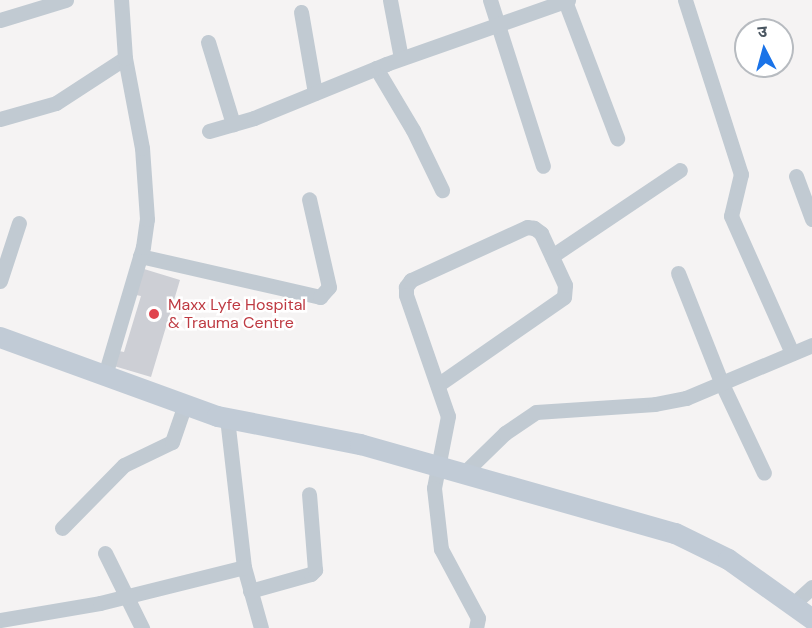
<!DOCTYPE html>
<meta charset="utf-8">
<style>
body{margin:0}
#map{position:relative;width:812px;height:628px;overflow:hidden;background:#f5f3f3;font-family:"DM Sans","Noto Sans Devanagari",sans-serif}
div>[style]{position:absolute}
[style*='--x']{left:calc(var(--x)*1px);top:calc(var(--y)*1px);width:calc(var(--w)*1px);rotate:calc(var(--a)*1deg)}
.building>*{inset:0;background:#cdcfd5}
.street>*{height:15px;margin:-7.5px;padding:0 7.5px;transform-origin:7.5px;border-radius:7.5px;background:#c1cad2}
.secondary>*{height:21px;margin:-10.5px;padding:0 10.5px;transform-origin:10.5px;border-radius:10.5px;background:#c1cbd6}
.dots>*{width:16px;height:16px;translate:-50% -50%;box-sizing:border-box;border:3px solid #fff;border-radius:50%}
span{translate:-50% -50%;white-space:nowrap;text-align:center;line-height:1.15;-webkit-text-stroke:5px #fff;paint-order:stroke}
.health-label{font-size:16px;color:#be3a42}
.left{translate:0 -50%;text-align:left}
.north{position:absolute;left:734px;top:18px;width:60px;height:60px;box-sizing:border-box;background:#fff;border:2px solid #b7bbc0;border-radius:50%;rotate:354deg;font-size:16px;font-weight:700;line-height:24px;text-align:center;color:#4a5661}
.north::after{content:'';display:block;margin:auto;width:21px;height:27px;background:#1a73e8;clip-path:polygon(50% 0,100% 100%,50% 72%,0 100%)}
</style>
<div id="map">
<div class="building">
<i style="clip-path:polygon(144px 269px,180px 280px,151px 377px,114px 366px,119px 351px,124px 352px,141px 296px,136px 295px)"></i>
</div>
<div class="street">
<i style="--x:390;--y:0;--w:59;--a:79.3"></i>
<i style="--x:490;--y:0;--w:174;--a:72.3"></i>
<i style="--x:685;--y:0;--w:183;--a:72.2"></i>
<i style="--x:741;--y:174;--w:43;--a:103.4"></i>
<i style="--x:731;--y:216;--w:150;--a:66"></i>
<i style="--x:565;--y:1;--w:147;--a:69.2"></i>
<i style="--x:301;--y:12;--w:82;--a:80.2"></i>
<i style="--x:0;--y:20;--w:69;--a:-16.9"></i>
<i style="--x:208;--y:42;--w:86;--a:73"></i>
<i style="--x:376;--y:68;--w:72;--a:59.2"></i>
<i style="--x:413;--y:130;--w:67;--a:64.2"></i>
<i style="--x:0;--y:119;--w:58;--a:-15.9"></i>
<i style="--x:56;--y:103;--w:82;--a:-33.1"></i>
<i style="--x:209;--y:131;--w:47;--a:-16.1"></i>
<i style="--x:254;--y:118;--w:143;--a:-22.2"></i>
<i style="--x:386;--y:64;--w:193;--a:-19.4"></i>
<i style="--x:796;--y:176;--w:46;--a:69.6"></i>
<i style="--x:140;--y:256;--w:185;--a:12.8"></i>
<i style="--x:320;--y:297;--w:13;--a:-48"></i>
<i style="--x:329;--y:287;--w:90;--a:-102.8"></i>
<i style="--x:552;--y:256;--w:154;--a:-33.9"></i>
<i style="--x:678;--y:273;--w:119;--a:68.4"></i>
<i style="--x:722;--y:384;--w:98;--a:64.7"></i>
<i style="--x:0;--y:281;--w:61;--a:-71.9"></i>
<i style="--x:105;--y:375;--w:134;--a:-73.5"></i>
<i style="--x:143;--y:247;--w:28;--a:-82"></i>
<i style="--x:147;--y:219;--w:71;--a:-94"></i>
<i style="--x:142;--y:148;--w:92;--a:-100.7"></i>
<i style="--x:125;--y:58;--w:58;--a:-93.9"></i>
<i style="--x:439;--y:384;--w:152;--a:-34.8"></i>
<i style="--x:564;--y:297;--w:12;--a:-85"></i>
<i style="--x:565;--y:285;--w:57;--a:-114.8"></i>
<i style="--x:541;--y:233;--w:9;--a:-144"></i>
<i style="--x:534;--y:228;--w:7;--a:-172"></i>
<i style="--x:527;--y:227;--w:128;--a:155.4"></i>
<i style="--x:411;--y:280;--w:9;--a:126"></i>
<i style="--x:406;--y:287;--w:8;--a:90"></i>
<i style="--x:406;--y:295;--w:128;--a:70.9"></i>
<i style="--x:448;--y:416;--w:73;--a:101"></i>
<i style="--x:434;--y:488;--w:61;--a:83.5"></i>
<i style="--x:441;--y:549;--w:78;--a:61.8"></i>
<i style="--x:478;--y:618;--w:10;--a:101"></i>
<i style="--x:227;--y:418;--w:150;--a:83.5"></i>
<i style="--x:244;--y:567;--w:63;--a:74.4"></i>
<i style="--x:466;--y:471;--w:54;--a:-44.3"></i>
<i style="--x:505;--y:433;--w:37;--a:-34"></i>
<i style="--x:536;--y:412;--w:119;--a:-3.8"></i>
<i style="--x:655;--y:404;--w:32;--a:-11"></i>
<i style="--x:686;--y:398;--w:137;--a:-22.8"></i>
<i style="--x:62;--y:528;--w:88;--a:-45.5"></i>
<i style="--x:124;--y:465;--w:53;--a:-25.6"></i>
<i style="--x:172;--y:442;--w:39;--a:-71"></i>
<i style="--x:105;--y:553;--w:84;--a:63.7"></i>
<i style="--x:250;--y:591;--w:63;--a:-15.6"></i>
<i style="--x:311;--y:574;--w:6;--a:-45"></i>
<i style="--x:315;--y:570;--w:76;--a:-94.5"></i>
<i style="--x:792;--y:605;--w:27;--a:-42"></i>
<i style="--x:0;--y:620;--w:101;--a:-9.6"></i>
<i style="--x:100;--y:603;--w:148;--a:-14"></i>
</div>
<div class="secondary">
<i style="--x:0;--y:337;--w:231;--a:20"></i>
<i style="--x:217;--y:416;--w:146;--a:11.1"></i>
<i style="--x:360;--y:444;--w:327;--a:15.8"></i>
<i style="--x:675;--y:533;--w:59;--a:26.1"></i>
<i style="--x:728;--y:559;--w:103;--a:35.5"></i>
</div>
<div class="dots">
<i style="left:154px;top:314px;background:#e0444e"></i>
</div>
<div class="health-label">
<span class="left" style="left:168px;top:314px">Maxx Lyfe Hospital<br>&amp; Trauma Centre</span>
</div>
<div class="north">उ</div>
</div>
